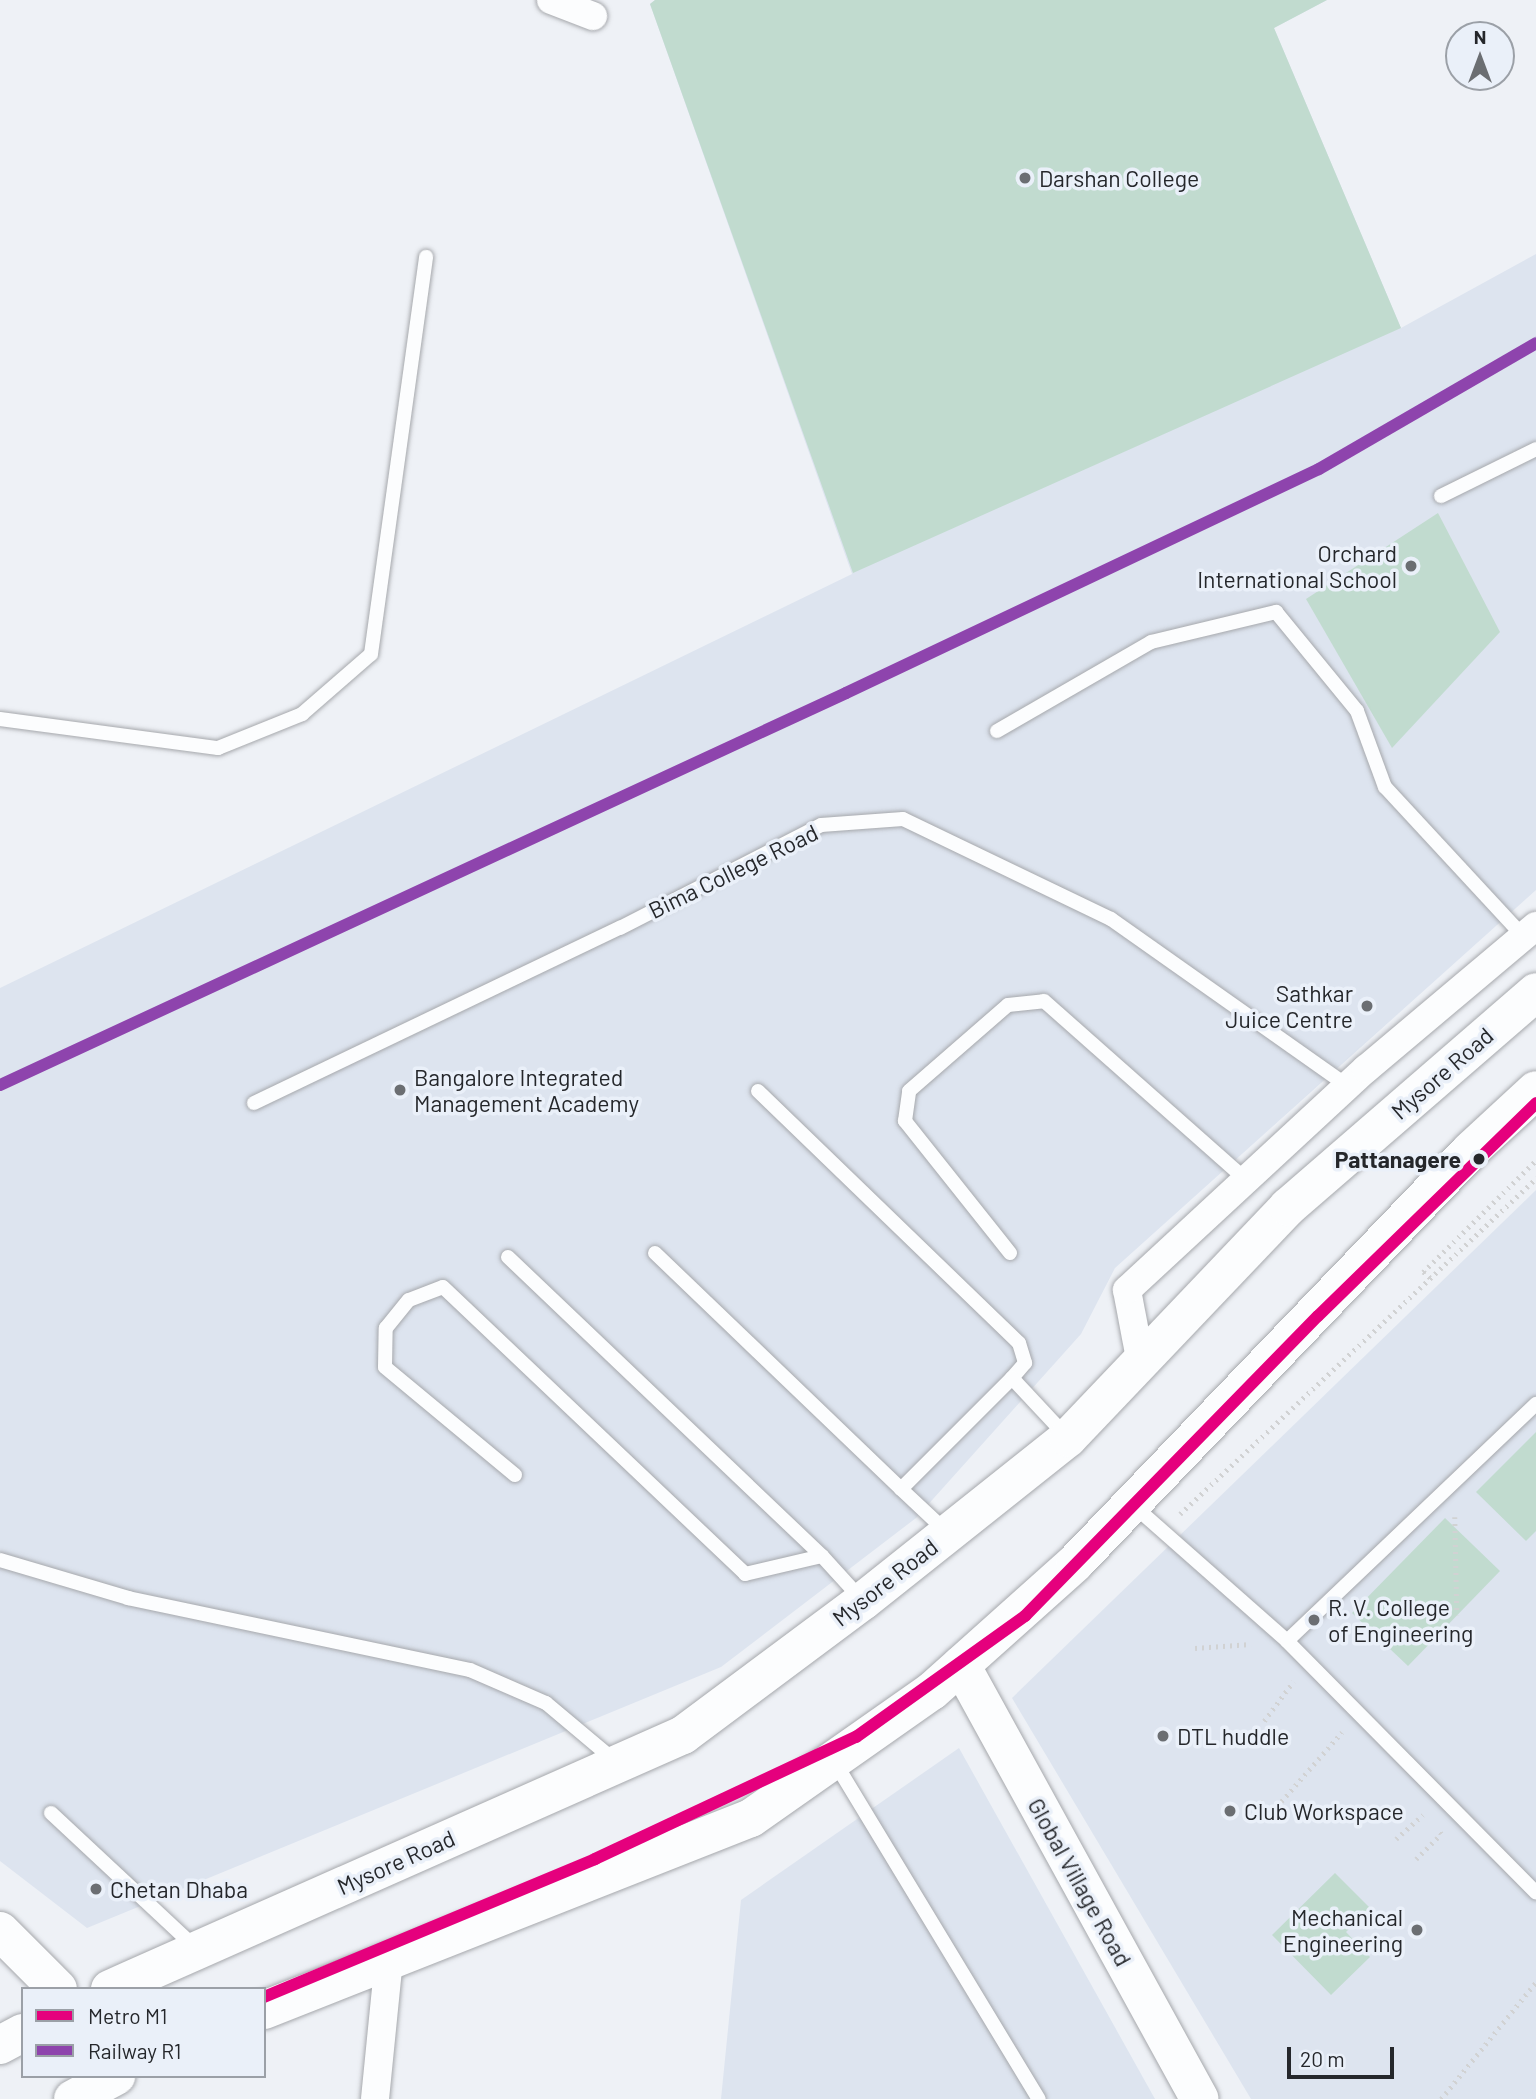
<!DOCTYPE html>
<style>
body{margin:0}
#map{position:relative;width:1536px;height:2099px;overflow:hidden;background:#eef1f6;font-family:Barlow,sans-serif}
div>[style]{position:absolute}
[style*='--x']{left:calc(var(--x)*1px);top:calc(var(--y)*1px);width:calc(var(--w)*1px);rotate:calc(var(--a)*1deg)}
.built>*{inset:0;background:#dde4ef}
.green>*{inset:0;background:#c1dbcf}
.path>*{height:4.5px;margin-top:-2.25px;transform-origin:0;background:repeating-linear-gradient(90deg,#d1d2d3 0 2px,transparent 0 7px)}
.roads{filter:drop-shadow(0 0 2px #a6a8ac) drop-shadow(0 0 2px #a6a8ac)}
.lane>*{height:14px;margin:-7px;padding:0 7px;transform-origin:7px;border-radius:7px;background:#fcfdfe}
.street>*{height:28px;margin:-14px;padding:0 14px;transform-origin:14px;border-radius:14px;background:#fcfdfe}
.secondary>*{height:38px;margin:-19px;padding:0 19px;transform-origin:19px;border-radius:19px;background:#fcfdfe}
.highway>*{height:38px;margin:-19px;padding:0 19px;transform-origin:19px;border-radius:19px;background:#fcfdfe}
.rail-1>*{height:12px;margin:-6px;padding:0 6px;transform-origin:6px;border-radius:6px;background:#8e44ad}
.metro-1>*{height:12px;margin:-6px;padding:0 6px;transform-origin:6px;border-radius:6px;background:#e5007d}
.dots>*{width:19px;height:19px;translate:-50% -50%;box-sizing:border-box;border:4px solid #eaf0f9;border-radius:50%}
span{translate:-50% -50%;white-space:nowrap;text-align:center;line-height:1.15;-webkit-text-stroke:7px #eaf0f9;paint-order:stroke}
.poi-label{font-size:23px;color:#25272b}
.left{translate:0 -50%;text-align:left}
.right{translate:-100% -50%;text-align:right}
.street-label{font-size:23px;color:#25272b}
.stop-label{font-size:23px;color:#25272b;font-weight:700}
.legend{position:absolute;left:21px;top:1987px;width:245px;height:91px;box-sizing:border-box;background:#eaf0f9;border:2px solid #9ba0a7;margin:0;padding:9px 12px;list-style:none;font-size:21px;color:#25272b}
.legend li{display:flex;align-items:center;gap:14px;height:35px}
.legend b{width:35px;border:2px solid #9ba0a7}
.north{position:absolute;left:1445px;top:21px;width:70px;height:70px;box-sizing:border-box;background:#eaf0f9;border:2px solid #9ba0a7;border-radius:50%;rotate:0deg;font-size:19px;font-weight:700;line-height:28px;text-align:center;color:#25272b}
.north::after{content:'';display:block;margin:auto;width:24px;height:32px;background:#6b6e72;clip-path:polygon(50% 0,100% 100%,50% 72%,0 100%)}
.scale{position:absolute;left:1287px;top:2047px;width:107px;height:32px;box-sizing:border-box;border:4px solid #25272b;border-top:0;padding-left:9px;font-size:21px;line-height:24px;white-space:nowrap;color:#25272b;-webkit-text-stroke:5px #eaf0f9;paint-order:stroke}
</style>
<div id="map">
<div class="built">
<i style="clip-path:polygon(655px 0,1327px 0,1274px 28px,1401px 328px,1536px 254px,1536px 890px,1115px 1268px,1081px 1334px,916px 1518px,721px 1667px,87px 1928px,0 1861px,0 988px,852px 574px,650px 4px)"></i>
<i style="clip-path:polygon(1536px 1190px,1536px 2099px,1251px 2099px,1012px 1698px)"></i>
<i style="clip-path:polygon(959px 1748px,1155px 2099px,721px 2099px,741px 1900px)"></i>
</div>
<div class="green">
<i style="clip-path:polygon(655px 0,1327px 0,1274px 28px,1401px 328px,853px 573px,650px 4px)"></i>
<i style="clip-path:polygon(1438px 513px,1500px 632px,1392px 748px,1306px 599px)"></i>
<i style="clip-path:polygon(1536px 1432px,1536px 1531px,1526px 1541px,1476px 1492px)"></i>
<i style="clip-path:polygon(1445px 1518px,1500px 1571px,1408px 1666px,1352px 1613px)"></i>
<i style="clip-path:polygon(1335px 1873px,1370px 1908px,1346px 1932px,1370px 1957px,1331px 1995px,1272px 1935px)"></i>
</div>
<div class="path">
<i style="--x:1430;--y:1278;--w:9;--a:-139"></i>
<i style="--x:1423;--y:1272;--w:158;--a:-44.7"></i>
<i style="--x:1180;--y:1514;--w:490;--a:-43.3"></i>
<i style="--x:1455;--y:1517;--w:98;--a:88.8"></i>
<i style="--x:1195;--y:1648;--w:56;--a:-4.1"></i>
<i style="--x:1264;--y:1721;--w:49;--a:-53.4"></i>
<i style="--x:1260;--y:1801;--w:16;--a:43"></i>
<i style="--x:1272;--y:1812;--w:106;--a:-48.8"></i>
<i style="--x:1396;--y:1839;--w:36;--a:-42"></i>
<i style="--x:1416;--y:1859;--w:35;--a:-45"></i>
<i style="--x:1441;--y:1834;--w:4;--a:-124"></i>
<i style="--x:1441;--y:2099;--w:151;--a:-50.9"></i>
</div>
<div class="roads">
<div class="lane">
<i style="--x:1441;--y:496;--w:106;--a:-26.3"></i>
<i style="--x:0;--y:719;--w:220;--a:7.6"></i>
<i style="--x:218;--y:748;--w:91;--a:-22"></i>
<i style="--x:302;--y:714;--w:91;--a:-41"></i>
<i style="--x:371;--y:654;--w:401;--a:-82.1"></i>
<i style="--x:997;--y:731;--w:178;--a:-30"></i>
<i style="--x:1151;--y:642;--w:129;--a:-13.5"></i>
<i style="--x:1276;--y:612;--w:128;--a:50.7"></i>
<i style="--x:1357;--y:711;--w:81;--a:69.8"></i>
<i style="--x:1385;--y:787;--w:205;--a:47.2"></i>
<i style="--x:758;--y:1091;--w:363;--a:44"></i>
<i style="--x:1019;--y:1343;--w:21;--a:73"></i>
<i style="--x:1025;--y:1363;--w:20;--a:131"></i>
<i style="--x:254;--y:1103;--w:406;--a:-25.6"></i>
<i style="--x:620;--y:928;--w:226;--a:-27.1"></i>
<i style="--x:821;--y:825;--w:82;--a:-4.2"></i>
<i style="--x:903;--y:819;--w:231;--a:25.7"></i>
<i style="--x:1111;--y:919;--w:290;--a:35.2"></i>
<i style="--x:655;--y:1253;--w:341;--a:43.8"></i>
<i style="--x:901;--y:1489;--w:157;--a:-45"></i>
<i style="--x:1012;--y:1378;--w:82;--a:47"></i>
<i style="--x:1010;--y:1253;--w:169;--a:-128.5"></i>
<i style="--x:905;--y:1121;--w:30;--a:-82"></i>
<i style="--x:909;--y:1091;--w:131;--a:-41"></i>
<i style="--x:1008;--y:1005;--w:36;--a:-6"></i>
<i style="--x:1044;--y:1001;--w:268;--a:41.5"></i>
<i style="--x:508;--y:1257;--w:434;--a:43.6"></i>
<i style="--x:515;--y:1475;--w:169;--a:-140.3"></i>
<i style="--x:385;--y:1367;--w:39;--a:-89"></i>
<i style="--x:386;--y:1328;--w:36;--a:-51"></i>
<i style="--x:409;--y:1300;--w:36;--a:-21"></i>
<i style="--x:443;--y:1287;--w:417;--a:43.5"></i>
<i style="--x:745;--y:1574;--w:79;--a:-13.2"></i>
<i style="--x:822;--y:1556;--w:59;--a:47.7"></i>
<i style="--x:901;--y:1489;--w:63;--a:43.1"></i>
<i style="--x:1134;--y:1506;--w:204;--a:41.4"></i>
<i style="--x:1287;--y:1641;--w:354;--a:45.3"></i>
<i style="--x:0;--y:1560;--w:134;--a:16.5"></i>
<i style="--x:128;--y:1598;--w:349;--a:11.9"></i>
<i style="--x:470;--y:1670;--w:83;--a:23.5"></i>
<i style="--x:546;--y:1703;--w:90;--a:40"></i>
<i style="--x:1287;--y:1641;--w:344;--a:-43.6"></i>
<i style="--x:834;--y:1761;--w:395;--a:58.8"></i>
<i style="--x:51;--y:1813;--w:200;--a:43"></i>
</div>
<div class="street">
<i style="--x:551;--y:0;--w:45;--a:20.9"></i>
<i style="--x:1141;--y:1364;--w:75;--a:-100.7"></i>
<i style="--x:1127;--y:1290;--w:326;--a:-42.8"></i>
<i style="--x:1366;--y:1069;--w:222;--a:-40.1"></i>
<i style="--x:375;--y:2099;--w:141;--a:-84.3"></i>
</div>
<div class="secondary">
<i style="--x:961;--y:1665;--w:495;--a:61.2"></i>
<i style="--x:0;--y:1931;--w:82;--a:45"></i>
</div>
<div class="highway">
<i style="--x:110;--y:1989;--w:627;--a:-23.91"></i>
<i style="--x:683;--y:1735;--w:224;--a:-36.7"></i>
<i style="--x:863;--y:1601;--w:262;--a:-38.5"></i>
<i style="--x:1068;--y:1438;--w:319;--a:-46.4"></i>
<i style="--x:1288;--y:1207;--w:328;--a:-40.9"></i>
<i style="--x:264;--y:2010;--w:523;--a:-21.52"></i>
<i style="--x:751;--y:1818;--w:221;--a:-35.1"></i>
<i style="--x:932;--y:1691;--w:192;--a:-41.8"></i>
<i style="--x:1075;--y:1563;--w:572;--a:-46.2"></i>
<i style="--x:1471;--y:1150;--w:88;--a:-42.7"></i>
<i style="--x:0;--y:2045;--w:26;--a:-28"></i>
<i style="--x:73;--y:2099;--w:49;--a:-28.1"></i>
</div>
</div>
<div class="rail-1">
<i style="--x:0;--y:1085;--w:932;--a:-24.86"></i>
<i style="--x:846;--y:693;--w:523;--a:-25.34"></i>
<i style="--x:1319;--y:469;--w:251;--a:-30.1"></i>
</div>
<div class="metro-1">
<i style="--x:264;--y:1997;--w:359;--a:-22.6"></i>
<i style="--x:595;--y:1859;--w:288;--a:-25.1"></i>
<i style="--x:856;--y:1737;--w:208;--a:-35.6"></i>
<i style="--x:1025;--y:1616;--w:419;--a:-45.7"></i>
<i style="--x:1318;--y:1316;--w:305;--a:-44.3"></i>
</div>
<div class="dots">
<i style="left:1025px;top:178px;background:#6b6e72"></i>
<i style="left:1411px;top:566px;background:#6b6e72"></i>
<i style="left:1367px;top:1006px;background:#6b6e72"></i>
<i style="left:400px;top:1090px;background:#6b6e72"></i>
<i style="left:1479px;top:1159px;background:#25272b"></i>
<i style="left:1314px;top:1620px;background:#6b6e72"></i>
<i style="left:1163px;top:1736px;background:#6b6e72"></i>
<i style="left:1230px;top:1811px;background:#6b6e72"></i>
<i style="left:96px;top:1889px;background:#6b6e72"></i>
<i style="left:1417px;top:1930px;background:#6b6e72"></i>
</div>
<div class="poi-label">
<span class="left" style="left:1039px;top:178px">Darshan College</span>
<span class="right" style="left:1397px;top:566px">Orchard<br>International School</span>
<span class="right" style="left:1353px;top:1006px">Sathkar<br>Juice Centre</span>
<span class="left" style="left:414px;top:1090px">Bangalore Integrated<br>Management Academy</span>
<span class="left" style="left:1328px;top:1620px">R. V. College<br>of Engineering</span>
<span class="left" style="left:1177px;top:1736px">DTL huddle</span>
<span class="left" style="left:1244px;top:1811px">Club Workspace</span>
<span class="left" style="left:110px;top:1889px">Chetan Dhaba</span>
<span class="right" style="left:1403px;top:1930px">Mechanical<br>Engineering</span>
</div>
<div class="street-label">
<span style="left:733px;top:871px;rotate:-26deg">Bima College Road</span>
<span style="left:1442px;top:1073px;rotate:-41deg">Mysore Road</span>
<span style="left:885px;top:1582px;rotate:-38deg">Mysore Road</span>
<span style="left:396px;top:1862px;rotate:-24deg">Mysore Road</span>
<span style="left:1080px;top:1882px;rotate:61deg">Global Village Road</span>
</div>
<div class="stop-label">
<span class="right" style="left:1461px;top:1159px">Pattanagere</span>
</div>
<ul class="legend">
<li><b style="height:9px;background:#e5007d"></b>Metro M1</li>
<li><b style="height:9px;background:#8e44ad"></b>Railway R1</li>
</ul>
<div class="north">N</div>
<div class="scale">20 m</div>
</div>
